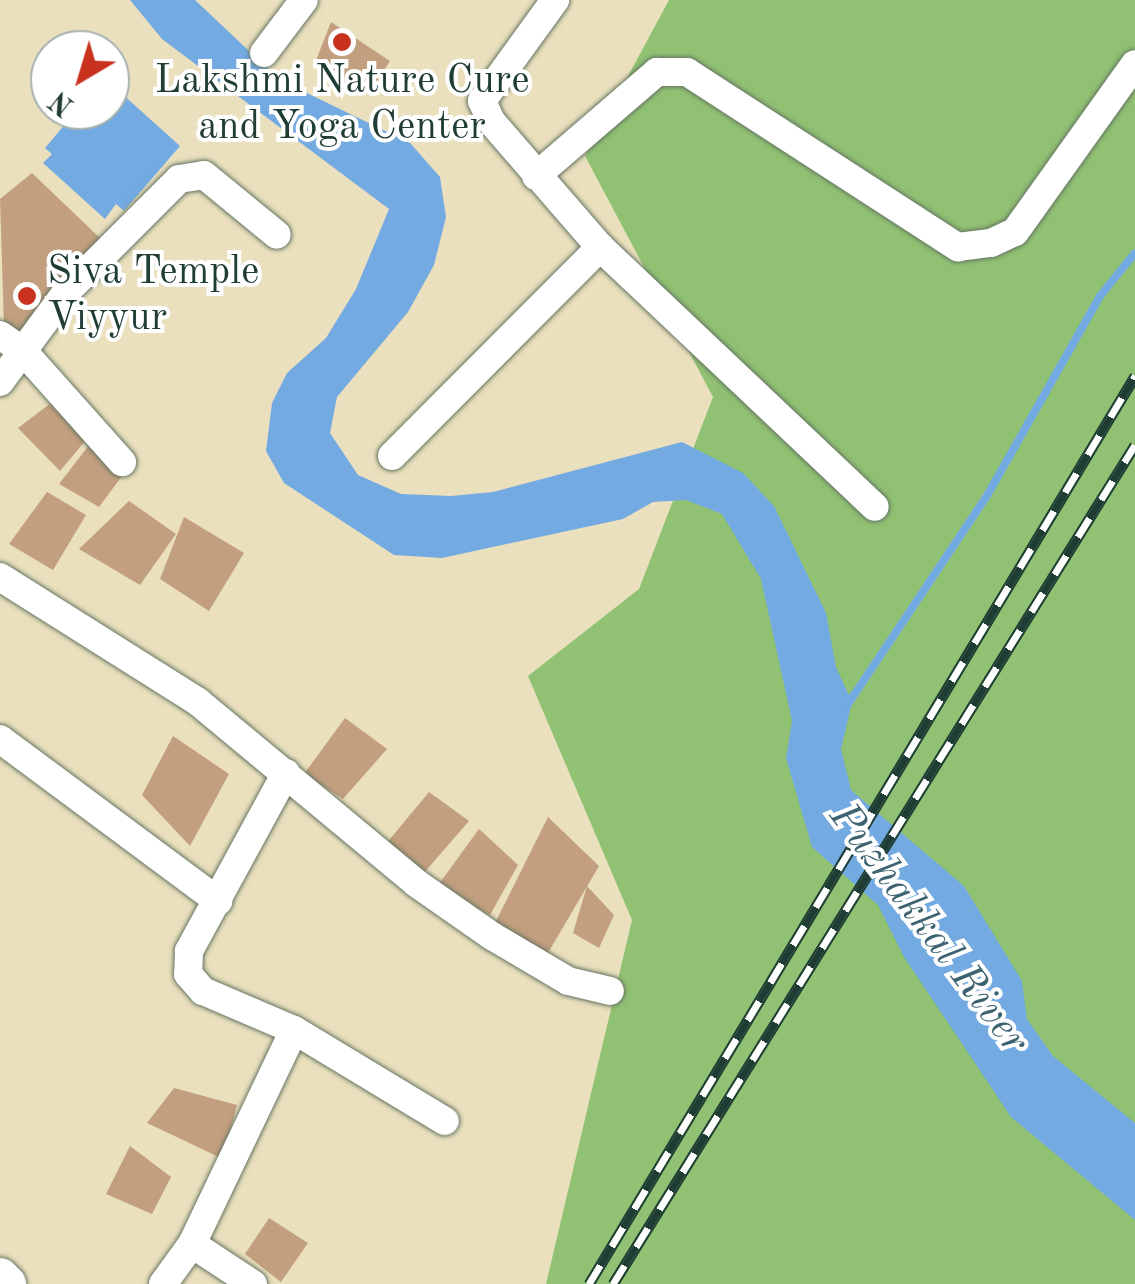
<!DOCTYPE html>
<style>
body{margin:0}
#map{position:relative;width:1135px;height:1284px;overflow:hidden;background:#eae0bd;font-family:"Old Standard TT",serif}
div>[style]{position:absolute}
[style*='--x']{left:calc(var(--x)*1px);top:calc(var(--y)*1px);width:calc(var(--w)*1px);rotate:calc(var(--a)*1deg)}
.green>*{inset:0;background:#91c273}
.water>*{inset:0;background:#74aae2}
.stream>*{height:8px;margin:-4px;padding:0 4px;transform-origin:4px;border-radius:4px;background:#74aae2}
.building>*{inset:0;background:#c29f7e}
.roads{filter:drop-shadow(0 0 2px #667664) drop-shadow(0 0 2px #667664)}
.street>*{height:28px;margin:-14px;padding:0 14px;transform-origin:14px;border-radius:14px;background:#fff}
.secondary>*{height:38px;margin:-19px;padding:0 19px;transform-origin:19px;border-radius:19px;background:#fff}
.rail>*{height:11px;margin-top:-5.5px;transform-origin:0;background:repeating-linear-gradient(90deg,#fff 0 22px,#1f3d34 0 44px);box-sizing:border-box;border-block:2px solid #1f3d34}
.dots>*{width:28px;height:28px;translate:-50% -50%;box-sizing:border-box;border:5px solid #fff;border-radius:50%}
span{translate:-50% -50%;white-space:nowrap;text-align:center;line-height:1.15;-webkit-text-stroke:8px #fff;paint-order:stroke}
.poi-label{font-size:40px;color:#1f3d34}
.left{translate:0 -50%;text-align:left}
.water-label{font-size:42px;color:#3d6371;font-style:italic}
.north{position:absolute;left:30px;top:30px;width:100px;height:100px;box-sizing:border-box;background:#fff;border:2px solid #a5b1ae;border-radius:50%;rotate:218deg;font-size:28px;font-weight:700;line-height:40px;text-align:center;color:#1f3d34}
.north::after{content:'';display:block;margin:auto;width:35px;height:45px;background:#c8321e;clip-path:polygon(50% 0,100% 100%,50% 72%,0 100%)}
</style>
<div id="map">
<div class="green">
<i style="clip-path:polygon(669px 0,1135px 0,1135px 1284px,546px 1284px,632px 920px,528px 676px,639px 589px,713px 397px,585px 156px)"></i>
</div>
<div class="water">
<i style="clip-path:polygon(130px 0,195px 0,280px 80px,410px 143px,440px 177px,446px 217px,434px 265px,408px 312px,337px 397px,330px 433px,358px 475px,401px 494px,451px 496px,493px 492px,682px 442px,743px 473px,774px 506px,826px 613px,836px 667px,852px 702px,841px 749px,851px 790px,964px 886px,1022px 981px,1027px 1019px,1053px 1056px,1135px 1123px,1135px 1220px,1011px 1117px,904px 957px,878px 905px,812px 847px,786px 758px,792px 721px,761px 579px,722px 514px,686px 500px,653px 502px,623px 519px,442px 558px,394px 555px,284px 483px,266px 451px,272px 403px,287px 373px,326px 338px,356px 289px,389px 209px,162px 39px)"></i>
<i style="clip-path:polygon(110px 83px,180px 146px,124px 211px,116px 204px,105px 219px,43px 163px,52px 154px,45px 148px,77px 110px,110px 110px)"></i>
</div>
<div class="stream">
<i style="--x:848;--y:704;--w:252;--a:-56.3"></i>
<i style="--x:988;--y:494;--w:227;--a:-60.5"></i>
<i style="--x:1100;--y:296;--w:55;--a:-50.9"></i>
</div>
<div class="building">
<i style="clip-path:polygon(331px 22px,390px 61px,370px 92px,315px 63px)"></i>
<i style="clip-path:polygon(32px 173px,101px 239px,5px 358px,0 199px)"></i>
<i style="clip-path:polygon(51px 403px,86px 440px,60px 471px,18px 428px)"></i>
<i style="clip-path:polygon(96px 436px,128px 468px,99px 507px,59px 484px)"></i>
<i style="clip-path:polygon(47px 492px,86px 515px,53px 570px,9px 544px)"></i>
<i style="clip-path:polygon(129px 501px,176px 534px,140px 585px,79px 549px)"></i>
<i style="clip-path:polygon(184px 517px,244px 553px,209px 611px,160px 579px)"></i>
<i style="clip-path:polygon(345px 718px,387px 749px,343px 799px,304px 774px)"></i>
<i style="clip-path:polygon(173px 736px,229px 774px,190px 846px,142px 795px)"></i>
<i style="clip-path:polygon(429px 792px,469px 821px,423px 874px,385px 845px)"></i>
<i style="clip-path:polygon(548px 817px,599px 866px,545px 958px,494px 925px)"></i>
<i style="clip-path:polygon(479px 829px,518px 865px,490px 915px,436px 888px)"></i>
<i style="clip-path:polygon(587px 886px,614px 915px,599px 948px,573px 933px)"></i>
<i style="clip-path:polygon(174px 1088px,237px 1105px,223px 1159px,147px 1123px)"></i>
<i style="clip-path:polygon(130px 1146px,171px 1177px,152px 1214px,106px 1194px)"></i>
<i style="clip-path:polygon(269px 1218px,308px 1243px,281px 1282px,245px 1254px)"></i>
</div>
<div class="roads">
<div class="street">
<i style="--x:264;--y:53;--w:66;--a:-53"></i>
<i style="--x:536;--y:176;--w:160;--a:-40.7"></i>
<i style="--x:657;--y:72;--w:30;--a:0"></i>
<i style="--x:687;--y:72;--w:323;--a:32.9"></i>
<i style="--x:958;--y:247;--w:33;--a:-7"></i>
<i style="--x:991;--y:243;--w:26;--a:-25"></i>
<i style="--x:1015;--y:232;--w:206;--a:-54.5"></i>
<i style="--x:600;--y:247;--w:378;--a:43.4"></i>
<i style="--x:0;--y:335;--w:28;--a:35"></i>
<i style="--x:23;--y:351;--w:149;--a:48.3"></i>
<i style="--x:0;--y:382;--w:113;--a:-53.6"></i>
<i style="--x:67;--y:291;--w:158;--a:-45"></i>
<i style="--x:179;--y:179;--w:25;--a:-9"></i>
<i style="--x:204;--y:175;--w:94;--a:39.4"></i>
<i style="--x:392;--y:456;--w:295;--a:-45.1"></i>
<i style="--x:600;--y:247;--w:167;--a:-130.9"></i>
<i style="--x:491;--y:121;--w:22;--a:-114"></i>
<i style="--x:482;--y:101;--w:125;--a:-54.1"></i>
<i style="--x:0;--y:577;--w:233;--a:32.2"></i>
<i style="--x:197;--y:701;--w:285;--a:39.7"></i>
<i style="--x:416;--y:883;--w:93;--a:34.9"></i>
<i style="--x:492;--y:936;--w:88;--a:30.6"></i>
<i style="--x:568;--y:981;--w:43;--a:13.4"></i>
<i style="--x:0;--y:739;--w:272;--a:36.6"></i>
<i style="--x:286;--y:773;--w:203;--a:118.6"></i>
<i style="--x:189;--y:951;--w:23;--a:92"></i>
<i style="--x:188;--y:974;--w:23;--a:49"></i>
<i style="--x:203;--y:991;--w:99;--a:23.2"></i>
<i style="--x:294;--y:1030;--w:176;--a:31.1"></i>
<i style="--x:192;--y:1244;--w:237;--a:-64.5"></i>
<i style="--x:163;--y:1284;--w:49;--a:-54.1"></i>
<i style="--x:192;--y:1244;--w:73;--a:33.3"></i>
</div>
<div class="secondary">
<i style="--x:0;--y:1277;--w:10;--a:45"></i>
</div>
</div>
<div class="rail">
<i style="--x:589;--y:1284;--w:1060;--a:-58.98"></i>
<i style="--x:613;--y:1284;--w:988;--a:-58.11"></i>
</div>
<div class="dots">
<i style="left:342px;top:42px;background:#c8321e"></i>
<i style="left:27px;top:296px;background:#c8321e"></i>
</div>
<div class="poi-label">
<span style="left:342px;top:105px">Lakshmi Nature Cure<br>and Yoga Center</span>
<span class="left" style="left:47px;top:296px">Siva Temple<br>Viyyur</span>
</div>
<div class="water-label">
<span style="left:928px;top:929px;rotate:53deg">Puzhakkal River</span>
</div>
<div class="north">N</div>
</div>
